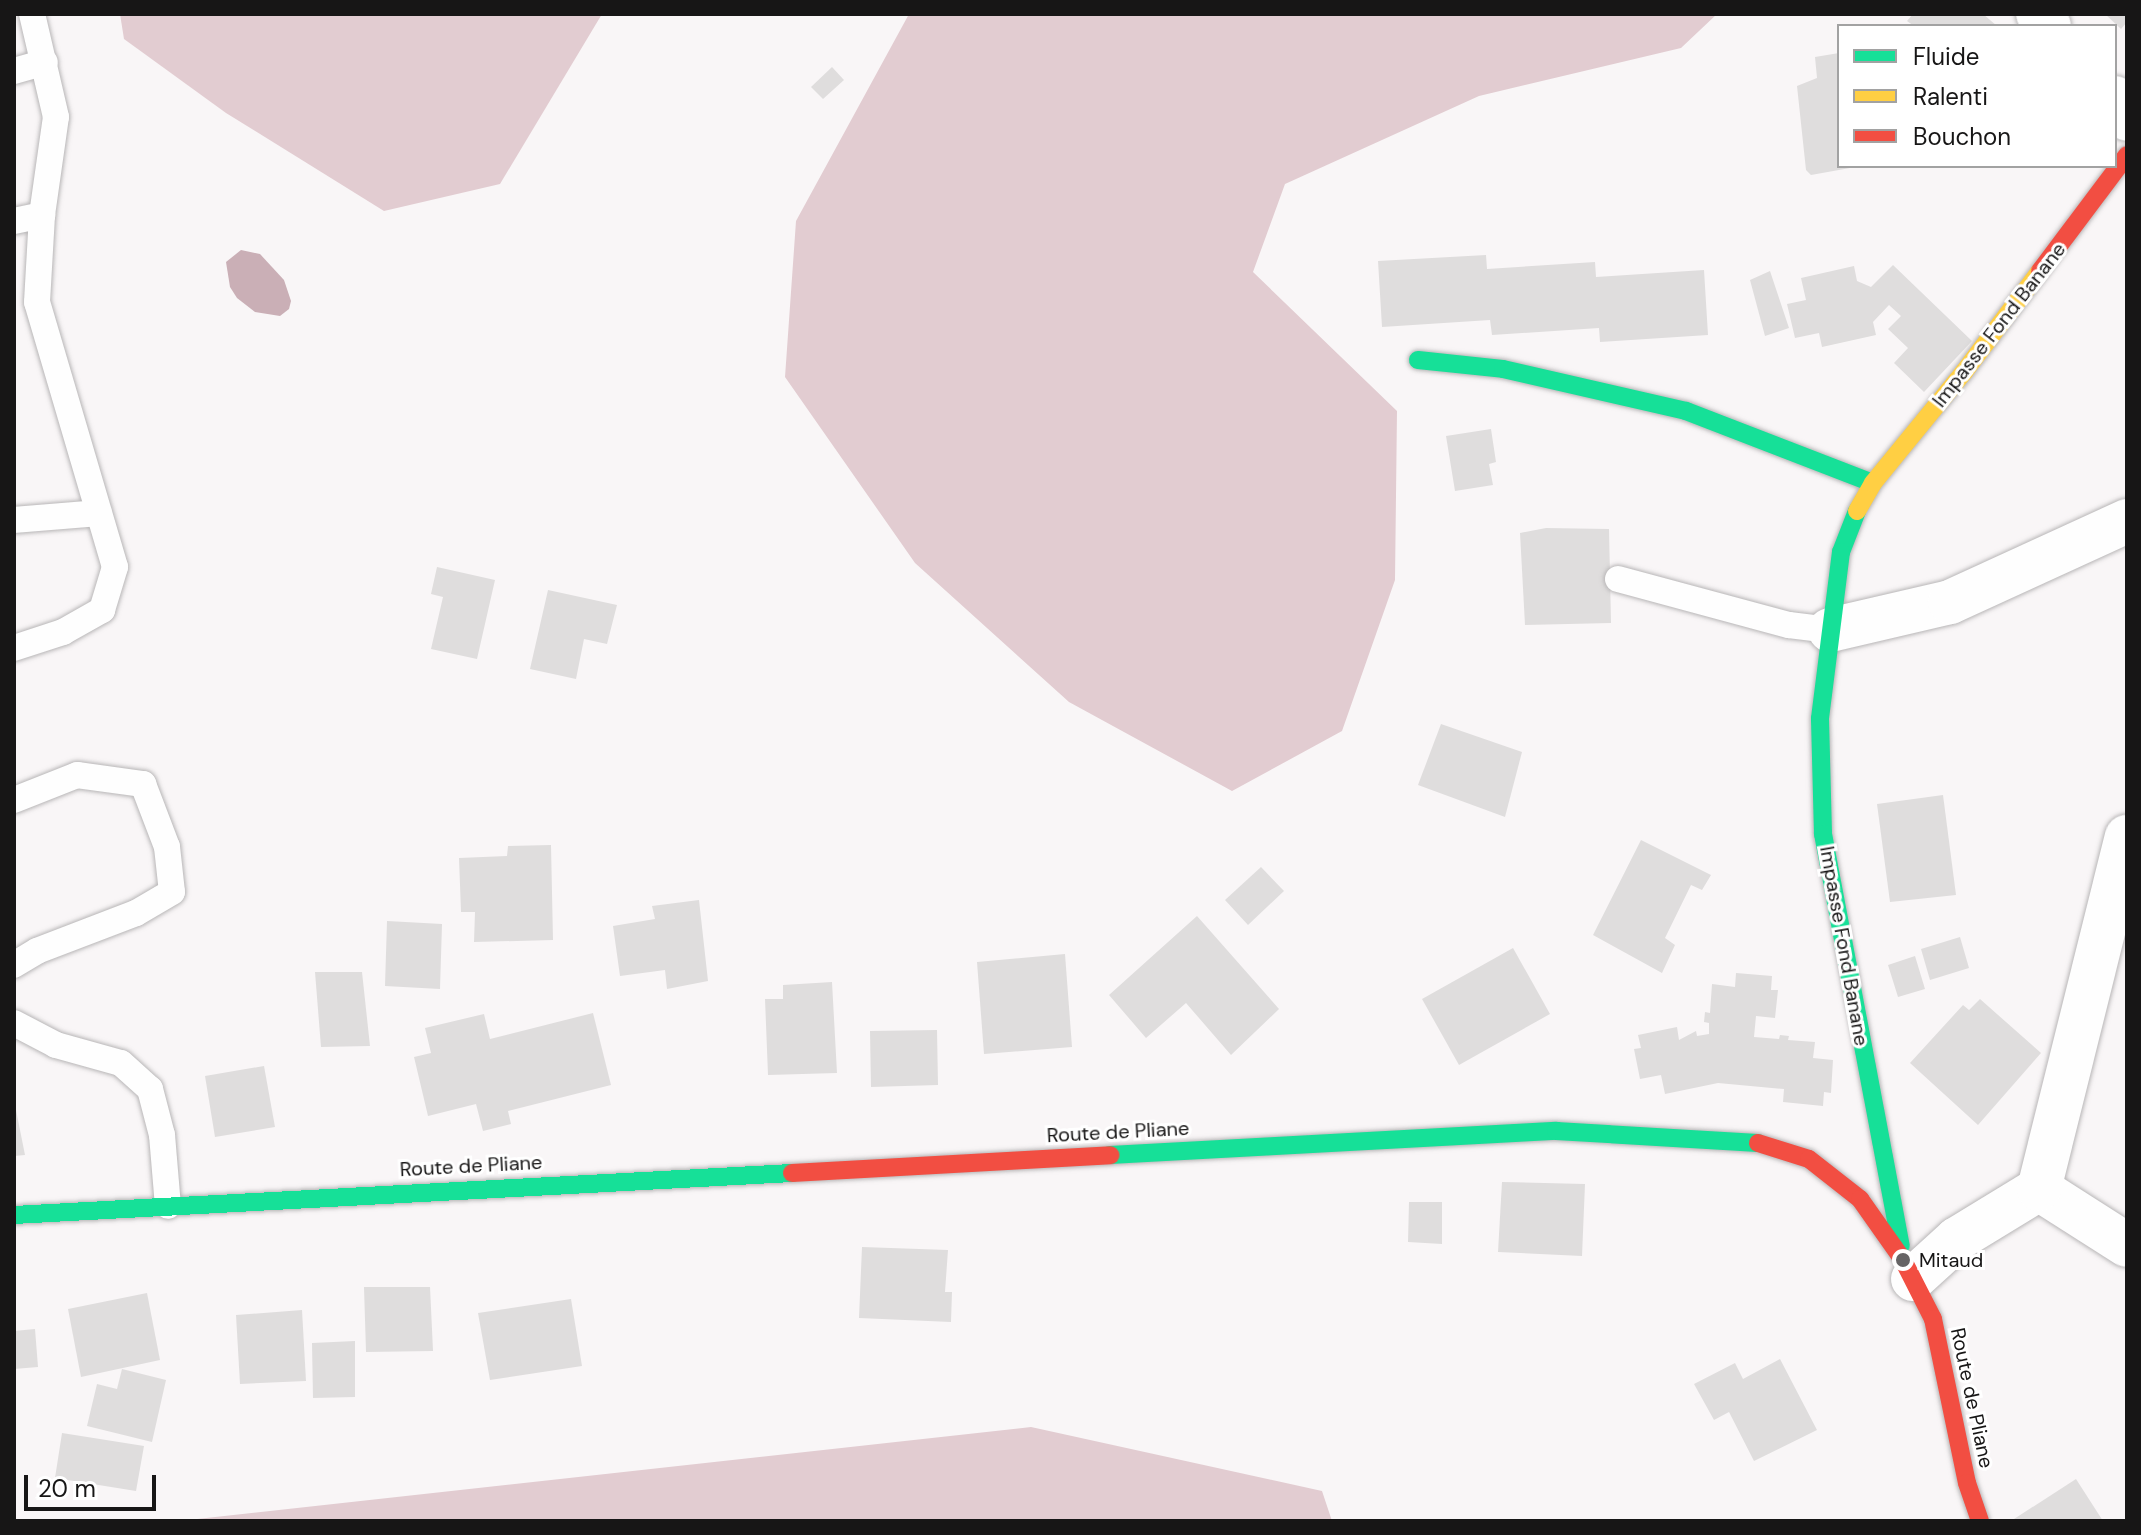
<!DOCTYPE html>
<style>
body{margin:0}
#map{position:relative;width:2141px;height:1535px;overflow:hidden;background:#f9f6f7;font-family:"DM Sans",sans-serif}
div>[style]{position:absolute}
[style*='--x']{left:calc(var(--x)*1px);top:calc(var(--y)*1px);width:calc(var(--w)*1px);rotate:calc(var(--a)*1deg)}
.forest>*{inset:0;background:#e2ccd1}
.water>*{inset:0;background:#caafb6}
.building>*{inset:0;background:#dfdddd}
.roads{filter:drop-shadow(0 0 2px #b8b6b7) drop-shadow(0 0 2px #b8b6b7)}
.lane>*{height:26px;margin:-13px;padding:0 13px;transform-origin:13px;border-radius:13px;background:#fefefe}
.street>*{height:44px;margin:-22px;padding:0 22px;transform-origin:22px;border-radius:22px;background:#fefefe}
.fast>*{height:18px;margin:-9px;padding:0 9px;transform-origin:9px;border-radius:9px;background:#16e098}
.slow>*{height:18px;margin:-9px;padding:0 9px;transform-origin:9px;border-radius:9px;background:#ffcf43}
.jam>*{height:18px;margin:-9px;padding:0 9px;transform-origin:9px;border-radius:9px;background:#f24e42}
.dots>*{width:22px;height:22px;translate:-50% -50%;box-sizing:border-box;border:4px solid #fff;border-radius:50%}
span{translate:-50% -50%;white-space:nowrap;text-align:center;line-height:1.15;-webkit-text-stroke:6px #fff;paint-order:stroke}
.street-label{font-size:20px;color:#171616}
.poi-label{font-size:20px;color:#171616}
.left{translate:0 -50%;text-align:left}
.frame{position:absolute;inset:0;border:16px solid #171616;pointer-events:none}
.legend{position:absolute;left:1837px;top:24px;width:280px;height:144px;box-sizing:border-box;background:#fff;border:2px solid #a2a2a2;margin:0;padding:10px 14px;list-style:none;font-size:24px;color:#171616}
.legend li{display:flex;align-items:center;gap:16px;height:40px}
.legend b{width:40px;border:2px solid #a2a2a2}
.scale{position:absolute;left:24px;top:1475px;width:132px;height:36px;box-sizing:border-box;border:4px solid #171616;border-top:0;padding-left:10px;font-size:24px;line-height:28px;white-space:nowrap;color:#171616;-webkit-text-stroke:6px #fff;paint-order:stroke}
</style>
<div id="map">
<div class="forest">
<i style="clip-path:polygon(120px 14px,602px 14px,500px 184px,384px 211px,226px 113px,124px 39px)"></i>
<i style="clip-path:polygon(909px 14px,1717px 14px,1681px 48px,1479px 96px,1285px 184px,1253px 272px,1397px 411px,1395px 580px,1342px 731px,1232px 791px,1069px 702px,915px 563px,785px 377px,796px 221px)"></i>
<i style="clip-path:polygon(1031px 1427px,1322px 1491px,1332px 1521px,179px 1521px)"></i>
</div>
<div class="water">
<i style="clip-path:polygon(241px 250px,260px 254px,284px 280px,291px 301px,289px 309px,280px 316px,255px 312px,237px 298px,230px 287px,226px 262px)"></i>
</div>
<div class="building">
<i style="clip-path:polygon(1913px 14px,1983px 14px,1997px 26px,1914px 26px,1907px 21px)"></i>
<i style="clip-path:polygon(2105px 14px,2127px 14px,2127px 22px,2121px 29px)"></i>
<i style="clip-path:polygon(1839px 53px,1839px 166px,1850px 168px,1811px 175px,1806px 170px,1797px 86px,1817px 78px,1815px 57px)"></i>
<i style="clip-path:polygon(832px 67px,844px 80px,823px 99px,811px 87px)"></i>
<i style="clip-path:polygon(1486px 255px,1487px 269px,1595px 262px,1596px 277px,1704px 270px,1708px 335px,1600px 342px,1599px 328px,1492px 335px,1490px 320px,1382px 327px,1378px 261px)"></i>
<i style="clip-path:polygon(1893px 265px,1972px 341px,1924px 392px,1894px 363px,1908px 348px,1888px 329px,1901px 316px,1889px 305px,1873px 322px,1876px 335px,1822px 347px,1819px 333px,1795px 338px,1787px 304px,1806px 300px,1801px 278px,1854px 266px,1857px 281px,1871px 287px)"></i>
<i style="clip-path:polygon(1770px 271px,1789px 328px,1765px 336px,1750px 280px)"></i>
<i style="clip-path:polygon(1491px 429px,1496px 462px,1489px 464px,1493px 485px,1455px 491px,1446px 436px)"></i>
<i style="clip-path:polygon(1546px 528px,1609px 529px,1611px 623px,1525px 625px,1520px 533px)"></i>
<i style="clip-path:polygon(437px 567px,495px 580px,477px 659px,431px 649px,443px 597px,431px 594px)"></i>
<i style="clip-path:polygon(548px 590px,617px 605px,607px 644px,584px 639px,576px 679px,530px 669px)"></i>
<i style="clip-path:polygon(1441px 724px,1522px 752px,1505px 817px,1418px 785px)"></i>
<i style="clip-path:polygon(1943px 795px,1956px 895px,1890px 902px,1877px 804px)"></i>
<i style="clip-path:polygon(1641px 840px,1711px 875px,1702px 890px,1691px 885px,1665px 938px,1675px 945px,1662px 973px,1593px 935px)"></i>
<i style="clip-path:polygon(551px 845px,553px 940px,474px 942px,475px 912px,461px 912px,459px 858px,507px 856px,508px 846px)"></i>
<i style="clip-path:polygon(1261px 867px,1284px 891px,1248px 925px,1225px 900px)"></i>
<i style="clip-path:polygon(699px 900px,708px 981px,667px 989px,665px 970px,620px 976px,613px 926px,655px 919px,652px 906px)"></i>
<i style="clip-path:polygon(1197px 916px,1279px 1009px,1231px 1055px,1186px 1003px,1146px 1038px,1109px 995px)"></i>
<i style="clip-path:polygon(387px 921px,442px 924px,440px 989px,385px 986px)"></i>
<i style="clip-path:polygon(1960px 937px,1969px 968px,1930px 980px,1921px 949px)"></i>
<i style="clip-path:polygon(1513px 948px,1550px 1014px,1459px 1065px,1422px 999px)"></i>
<i style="clip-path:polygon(1065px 954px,1072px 1047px,984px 1054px,977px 962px)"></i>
<i style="clip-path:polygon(1915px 956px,1925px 989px,1898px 997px,1888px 965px)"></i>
<i style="clip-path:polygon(315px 972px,362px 972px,370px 1046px,321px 1047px)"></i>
<i style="clip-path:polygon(1736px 973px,1772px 976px,1771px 990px,1778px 990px,1775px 1018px,1756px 1016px,1754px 1037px,1779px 1039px,1780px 1035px,1789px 1036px,1788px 1040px,1815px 1042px,1813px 1058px,1833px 1060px,1831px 1093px,1824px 1092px,1823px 1106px,1783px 1102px,1784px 1089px,1718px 1083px,1665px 1094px,1661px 1075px,1640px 1079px,1634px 1049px,1641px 1048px,1638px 1035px,1677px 1027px,1679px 1040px,1696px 1031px,1697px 1036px,1709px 1034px,1709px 1023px,1704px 1022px,1705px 1012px,1710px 1013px,1712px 984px,1735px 987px)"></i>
<i style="clip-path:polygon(832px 982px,837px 1073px,768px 1075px,765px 999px,783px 999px,783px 985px)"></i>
<i style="clip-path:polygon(1980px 999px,2041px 1053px,1978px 1125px,1910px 1063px,1963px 1005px,1969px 1010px)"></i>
<i style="clip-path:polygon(593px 1013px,611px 1085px,508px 1111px,511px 1124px,483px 1131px,476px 1104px,428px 1116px,414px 1057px,431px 1053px,425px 1028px,484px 1014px,490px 1039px)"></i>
<i style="clip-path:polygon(937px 1030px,938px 1085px,871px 1087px,870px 1031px)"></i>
<i style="clip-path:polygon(264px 1066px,275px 1127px,215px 1137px,205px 1076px)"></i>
<i style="clip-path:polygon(14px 1100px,25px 1155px,14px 1156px)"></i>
<i style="clip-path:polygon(1502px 1182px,1585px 1184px,1582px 1256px,1498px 1252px)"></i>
<i style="clip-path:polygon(1409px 1202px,1442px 1202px,1442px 1244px,1408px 1242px)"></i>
<i style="clip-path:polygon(862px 1247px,948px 1250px,945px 1292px,952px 1292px,951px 1322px,859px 1318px)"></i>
<i style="clip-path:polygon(364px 1287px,430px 1287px,433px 1351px,366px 1352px)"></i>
<i style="clip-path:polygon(147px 1293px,160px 1360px,81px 1377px,68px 1309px)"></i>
<i style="clip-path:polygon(571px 1299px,582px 1366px,490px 1380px,478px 1313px)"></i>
<i style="clip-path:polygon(302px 1310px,306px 1381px,240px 1384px,236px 1315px)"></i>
<i style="clip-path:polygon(35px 1329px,38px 1367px,14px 1369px,14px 1331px)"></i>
<i style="clip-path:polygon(355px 1341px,355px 1397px,313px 1398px,312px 1343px)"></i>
<i style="clip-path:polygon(1780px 1359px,1817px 1430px,1754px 1461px,1729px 1412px,1714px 1420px,1694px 1384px,1735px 1363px,1743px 1379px)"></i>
<i style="clip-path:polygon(122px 1369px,166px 1380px,152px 1442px,87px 1426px,97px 1384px,117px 1389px)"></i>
<i style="clip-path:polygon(62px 1433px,144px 1446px,136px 1491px,55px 1478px)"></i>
<i style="clip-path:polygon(2076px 1479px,2103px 1521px,2015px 1521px,2014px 1519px)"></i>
</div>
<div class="roads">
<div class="lane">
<i style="--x:14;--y:71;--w:32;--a:-16"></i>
<i style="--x:14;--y:221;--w:29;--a:-12"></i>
<i style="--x:14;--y:520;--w:85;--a:-4.7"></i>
<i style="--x:1618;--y:579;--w:177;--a:15.1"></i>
<i style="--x:1789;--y:625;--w:41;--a:7"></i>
<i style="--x:14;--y:648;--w:52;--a:-18.1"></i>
<i style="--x:63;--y:632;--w:45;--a:-29.4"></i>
<i style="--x:102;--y:610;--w:45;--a:-73.2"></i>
<i style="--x:115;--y:567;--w:276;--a:-106.4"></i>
<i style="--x:37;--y:302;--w:87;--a:-86.7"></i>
<i style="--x:42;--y:215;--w:99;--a:-81.9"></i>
<i style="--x:56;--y:117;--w:106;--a:-103.1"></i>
<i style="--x:14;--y:800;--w:68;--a:-21.6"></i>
<i style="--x:77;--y:775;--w:67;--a:7.8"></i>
<i style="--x:143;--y:784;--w:67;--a:69.1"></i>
<i style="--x:167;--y:847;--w:45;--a:83.7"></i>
<i style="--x:172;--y:892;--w:42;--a:149.7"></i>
<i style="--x:136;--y:913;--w:106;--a:159"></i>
<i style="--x:37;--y:951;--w:27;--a:149"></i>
<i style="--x:14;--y:1023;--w:47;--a:27.6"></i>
<i style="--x:56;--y:1045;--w:67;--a:15.5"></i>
<i style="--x:121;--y:1063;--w:39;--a:42"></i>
<i style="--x:150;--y:1089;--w:48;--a:75.4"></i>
<i style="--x:162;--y:1135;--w:71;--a:85.2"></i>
</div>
<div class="street">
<i style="--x:2038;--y:14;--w:16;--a:47"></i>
<i style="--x:2115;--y:98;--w:24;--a:60"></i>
<i style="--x:1830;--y:630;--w:123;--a:-13.1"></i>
<i style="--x:1950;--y:602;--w:195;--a:-24.6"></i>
<i style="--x:2039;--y:1189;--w:104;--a:32.5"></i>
<i style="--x:1913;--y:1279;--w:59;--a:-42.3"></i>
<i style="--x:1957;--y:1239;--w:96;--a:-31.4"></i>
<i style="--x:2039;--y:1189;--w:363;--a:-76"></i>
</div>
<div class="fast">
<i style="--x:1418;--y:360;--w:85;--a:6"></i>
<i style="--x:1503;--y:369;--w:188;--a:12.9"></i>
<i style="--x:1686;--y:411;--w:200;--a:21.1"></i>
<i style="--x:1857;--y:511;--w:44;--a:111.3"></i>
<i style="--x:1841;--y:552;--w:168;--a:97.2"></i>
<i style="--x:1820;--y:719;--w:115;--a:88.5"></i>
<i style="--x:1823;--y:834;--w:419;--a:79.3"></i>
<i style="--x:1110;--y:1155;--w:447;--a:-3.1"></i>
<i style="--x:1556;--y:1131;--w:202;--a:3.4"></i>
<i style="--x:14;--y:1215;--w:779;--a:-3.09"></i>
</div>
<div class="slow">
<i style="--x:1857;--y:511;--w:32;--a:-60"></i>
<i style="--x:1873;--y:483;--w:144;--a:-50.7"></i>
<i style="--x:1964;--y:372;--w:126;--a:-53"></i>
</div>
<div class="jam">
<i style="--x:2040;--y:271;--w:145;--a:-53.1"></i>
<i style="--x:1758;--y:1143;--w:53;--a:17.4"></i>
<i style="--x:1809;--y:1159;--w:65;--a:38.1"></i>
<i style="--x:1860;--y:1199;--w:75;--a:54.8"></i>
<i style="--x:1903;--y:1260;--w:66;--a:63"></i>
<i style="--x:1933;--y:1319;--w:167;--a:78.3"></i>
<i style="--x:1967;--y:1483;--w:40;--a:71.1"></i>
<i style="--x:792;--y:1173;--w:319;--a:-3.2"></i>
</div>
</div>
<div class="dots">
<i style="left:1903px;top:1260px;background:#666465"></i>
</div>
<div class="street-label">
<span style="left:1999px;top:325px;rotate:-52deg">Impasse Fond Banane</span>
<span style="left:1844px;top:946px;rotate:80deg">Impasse Fond Banane</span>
<span style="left:1118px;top:1132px;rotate:-3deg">Route de Pliane</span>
<span style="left:471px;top:1166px;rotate:-3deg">Route de Pliane</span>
<span style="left:1972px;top:1398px;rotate:78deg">Route de Pliane</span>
</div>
<div class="poi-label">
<span class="left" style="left:1919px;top:1260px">Mitaud</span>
</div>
<div class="frame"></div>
<ul class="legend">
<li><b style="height:10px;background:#16e098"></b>Fluide</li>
<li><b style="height:10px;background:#ffcf43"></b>Ralenti</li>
<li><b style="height:10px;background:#f24e42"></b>Bouchon</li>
</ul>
<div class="scale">20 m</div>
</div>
